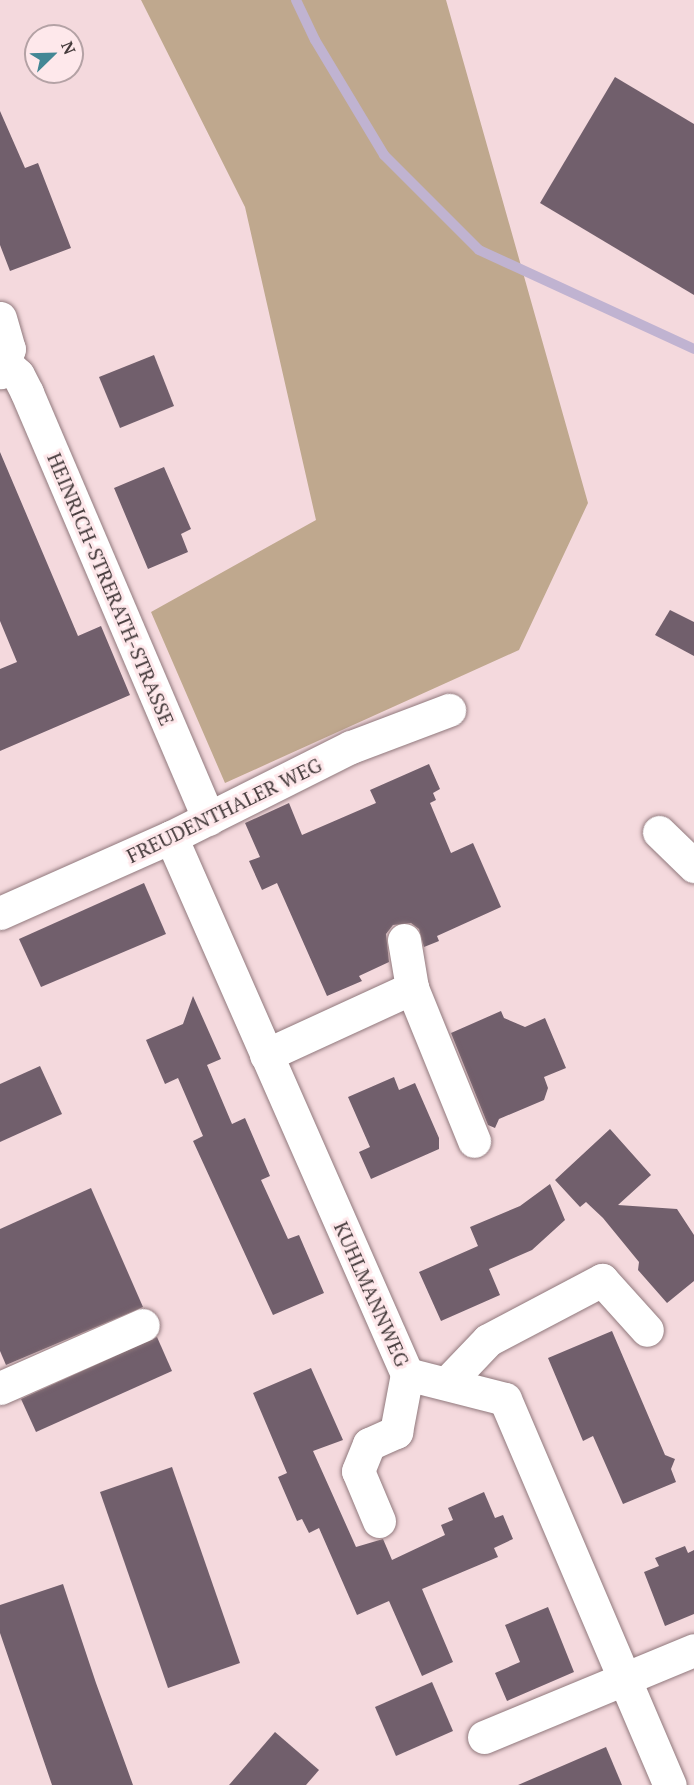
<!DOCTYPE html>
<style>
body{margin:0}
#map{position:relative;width:694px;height:1785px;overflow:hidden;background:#f4d9dd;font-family:"PT Serif",serif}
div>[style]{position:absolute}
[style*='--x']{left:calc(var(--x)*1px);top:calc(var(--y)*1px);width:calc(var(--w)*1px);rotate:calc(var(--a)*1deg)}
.forest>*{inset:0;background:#bfa88e}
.stream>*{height:10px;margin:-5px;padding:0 5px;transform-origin:5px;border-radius:5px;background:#c0b3d1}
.building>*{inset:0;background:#715f6c}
.roads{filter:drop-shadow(0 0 2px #91797d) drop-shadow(0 0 2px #91797d)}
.minor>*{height:33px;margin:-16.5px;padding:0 16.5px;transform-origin:16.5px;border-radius:16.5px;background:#fff}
span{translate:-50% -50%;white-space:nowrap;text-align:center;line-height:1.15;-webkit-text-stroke:6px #fee8eb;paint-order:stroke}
.street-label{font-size:20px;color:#443a3b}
.north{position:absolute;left:24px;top:24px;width:60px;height:60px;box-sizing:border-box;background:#fee8eb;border:2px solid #b4a2a5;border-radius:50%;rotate:67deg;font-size:16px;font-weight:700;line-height:24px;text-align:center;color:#443a3b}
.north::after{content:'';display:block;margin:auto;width:21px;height:27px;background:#438795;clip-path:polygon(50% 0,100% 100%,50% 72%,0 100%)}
</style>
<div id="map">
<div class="forest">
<i style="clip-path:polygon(141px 0,446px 0,588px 503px,519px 650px,225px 783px,151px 612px,316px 520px,245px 207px)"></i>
</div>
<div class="stream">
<i style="--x:296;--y:0;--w:44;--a:64.6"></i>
<i style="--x:315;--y:40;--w:134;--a:59"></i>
<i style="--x:384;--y:155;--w:134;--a:45"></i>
<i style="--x:479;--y:250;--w:237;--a:24.7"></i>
</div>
<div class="building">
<i style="clip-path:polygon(615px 77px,694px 124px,694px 295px,540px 203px)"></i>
<i style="clip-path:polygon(0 111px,25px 168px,38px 163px,71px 248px,10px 271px,0 245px)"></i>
<i style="clip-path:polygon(154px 355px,174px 406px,120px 428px,99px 377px)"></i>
<i style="clip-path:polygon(0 452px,78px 636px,101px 626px,130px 695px,0 751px,0 669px,17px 662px,0 621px)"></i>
<i style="clip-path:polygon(164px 467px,191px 529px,181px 534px,188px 552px,148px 569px,114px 488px)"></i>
<i style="clip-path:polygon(670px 610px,694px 622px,694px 656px,655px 635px)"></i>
<i style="clip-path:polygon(429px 764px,440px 789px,433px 793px,436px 800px,430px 803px,451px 853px,473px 843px,501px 907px,437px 936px,439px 941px,424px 947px,419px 929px,411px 923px,393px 925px,386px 934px,389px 962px,359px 976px,362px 981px,327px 996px,277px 883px,262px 890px,249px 861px,260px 857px,245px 823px,289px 803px,302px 835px,376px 803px,370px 790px)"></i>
<i style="clip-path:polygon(144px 883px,166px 934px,41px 987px,19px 939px)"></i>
<i style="clip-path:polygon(193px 996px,221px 1059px,207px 1065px,232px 1124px,245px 1118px,270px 1176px,261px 1180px,288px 1239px,299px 1235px,324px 1293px,273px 1315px,193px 1141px,203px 1136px,178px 1078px,165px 1084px,146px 1040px,183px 1024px)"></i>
<i style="clip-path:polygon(501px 1011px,504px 1018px,525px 1027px,545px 1018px,566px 1068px,544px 1077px,548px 1088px,544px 1100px,499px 1119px,495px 1128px,488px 1125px,451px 1033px)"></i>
<i style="clip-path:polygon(40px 1066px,62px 1114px,0 1142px,0 1084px)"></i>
<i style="clip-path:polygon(394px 1077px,399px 1090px,415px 1083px,439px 1138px,439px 1149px,371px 1179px,359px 1152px,370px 1147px,348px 1097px)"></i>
<i style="clip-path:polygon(610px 1129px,651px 1175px,618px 1205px,677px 1209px,694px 1235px,694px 1281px,667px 1303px,638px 1270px,639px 1262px,603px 1218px,586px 1202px,580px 1207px,555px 1180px)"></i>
<i style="clip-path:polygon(550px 1184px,565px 1220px,532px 1250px,489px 1269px,500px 1295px,441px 1321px,419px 1272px,478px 1246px,470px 1227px,520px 1206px)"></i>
<i style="clip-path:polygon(91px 1188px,143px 1307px,6px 1365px,0 1351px,0 1229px)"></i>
<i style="clip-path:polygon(612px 1331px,665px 1455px,675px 1459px,671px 1469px,676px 1482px,623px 1504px,593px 1436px,583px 1441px,548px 1358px)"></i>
<i style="clip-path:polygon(157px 1337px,172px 1371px,36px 1432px,21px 1399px)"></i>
<i style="clip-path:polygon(311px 1368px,343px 1440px,313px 1451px,356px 1547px,383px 1539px,392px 1560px,445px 1535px,441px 1525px,453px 1520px,448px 1508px,484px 1492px,495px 1518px,503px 1515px,513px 1539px,494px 1548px,498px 1557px,422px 1589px,453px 1662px,422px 1676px,389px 1601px,357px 1615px,319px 1528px,309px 1533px,302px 1519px,297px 1521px,278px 1477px,287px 1473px,253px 1393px)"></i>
<i style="clip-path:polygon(172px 1467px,240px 1663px,168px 1688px,100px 1492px)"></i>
<i style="clip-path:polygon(685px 1546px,688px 1553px,694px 1550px,694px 1614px,665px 1626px,644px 1572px,659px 1566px,655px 1558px)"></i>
<i style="clip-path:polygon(63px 1584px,96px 1683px,133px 1785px,52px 1785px,0 1633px,0 1605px)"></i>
<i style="clip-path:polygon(548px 1607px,574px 1672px,507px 1701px,495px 1673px,520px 1662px,505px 1625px)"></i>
<i style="clip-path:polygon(432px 1682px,453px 1731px,396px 1756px,375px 1707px)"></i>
<i style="clip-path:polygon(275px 1732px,319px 1770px,306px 1785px,229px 1785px)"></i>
<i style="clip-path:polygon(606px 1747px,622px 1785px,518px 1785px)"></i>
</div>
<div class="roads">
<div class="minor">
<i style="--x:0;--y:318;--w:32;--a:74"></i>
<i style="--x:9;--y:349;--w:25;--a:111"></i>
<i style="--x:6;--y:364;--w:16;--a:43"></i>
<i style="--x:18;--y:375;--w:20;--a:63"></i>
<i style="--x:27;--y:393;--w:463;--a:66.9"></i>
<i style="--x:659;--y:832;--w:49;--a:44.2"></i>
<i style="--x:171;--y:837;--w:587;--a:66.28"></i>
<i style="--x:407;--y:1374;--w:101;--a:14.3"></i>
<i style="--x:505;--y:1399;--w:420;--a:66.9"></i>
<i style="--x:0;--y:913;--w:187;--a:-24"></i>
<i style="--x:171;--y:837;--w:201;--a:-26.6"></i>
<i style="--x:351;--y:747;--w:105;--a:-20.7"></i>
<i style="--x:404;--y:940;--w:49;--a:80.5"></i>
<i style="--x:266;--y:1055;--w:161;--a:-24.7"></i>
<i style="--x:412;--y:988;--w:165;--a:67.9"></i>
<i style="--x:447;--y:1383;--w:59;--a:-46.4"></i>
<i style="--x:488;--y:1340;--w:129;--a:-27.8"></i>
<i style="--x:602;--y:1280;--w:67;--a:48"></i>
<i style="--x:0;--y:1388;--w:156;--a:-23.8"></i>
<i style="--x:379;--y:1521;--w:54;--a:-112.8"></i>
<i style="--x:358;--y:1471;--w:29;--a:-68"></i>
<i style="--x:369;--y:1444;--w:30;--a:-24"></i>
<i style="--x:396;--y:1432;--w:59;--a:-79.3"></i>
<i style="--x:484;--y:1737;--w:227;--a:-22.5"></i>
</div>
</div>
<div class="street-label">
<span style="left:111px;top:589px;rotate:67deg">HEINRICH-STRERATH-STRASSE</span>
<span style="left:224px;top:810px;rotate:-26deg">FREUDENTHALER WEG</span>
<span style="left:372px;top:1294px;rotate:66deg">KUHLMANNWEG</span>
</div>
<div class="north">N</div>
</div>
